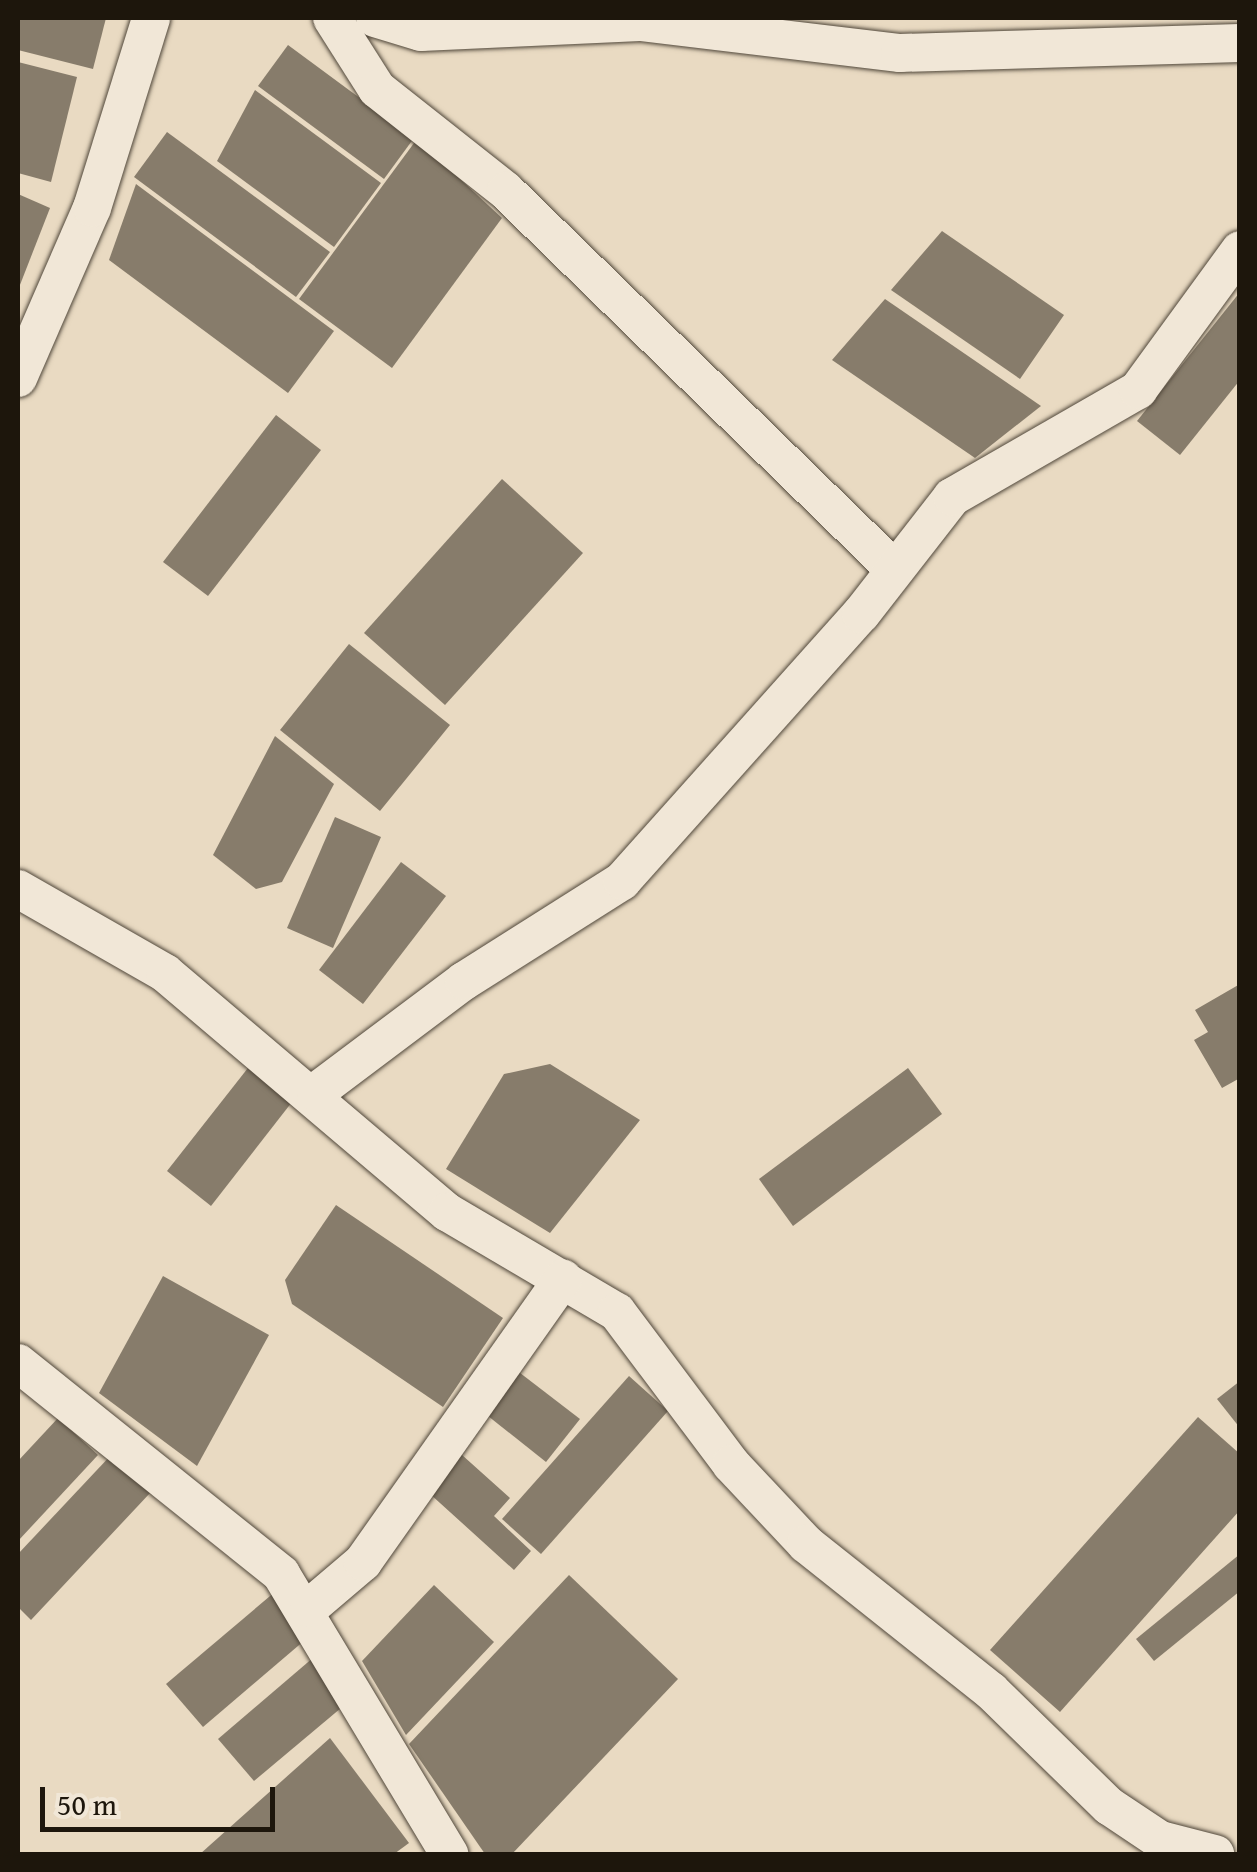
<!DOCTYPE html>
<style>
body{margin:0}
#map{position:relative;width:1257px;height:1872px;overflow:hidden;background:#e9dac2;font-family:"Gentium Book Plus",serif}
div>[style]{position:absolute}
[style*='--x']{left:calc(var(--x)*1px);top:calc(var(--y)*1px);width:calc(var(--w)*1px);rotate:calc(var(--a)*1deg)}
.building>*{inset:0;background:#877c6b}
.roads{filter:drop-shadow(0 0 2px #50473a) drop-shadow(0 0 2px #50473a)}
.street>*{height:38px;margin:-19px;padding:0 19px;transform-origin:19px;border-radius:19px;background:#f1e7d7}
span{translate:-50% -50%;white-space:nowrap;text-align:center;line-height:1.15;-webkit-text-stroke:8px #f1e7d7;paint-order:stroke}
.frame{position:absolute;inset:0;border:20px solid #1d160c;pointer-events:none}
.scale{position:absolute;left:40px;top:1787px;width:235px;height:45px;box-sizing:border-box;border:5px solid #1d160c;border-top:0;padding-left:12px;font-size:30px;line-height:35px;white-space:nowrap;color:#1d160c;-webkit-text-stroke:8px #f1e7d7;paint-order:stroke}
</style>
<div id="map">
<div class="building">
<i style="clip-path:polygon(18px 18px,106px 18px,93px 69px,18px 50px)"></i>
<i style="clip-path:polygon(288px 45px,414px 138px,384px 179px,258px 86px)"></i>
<i style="clip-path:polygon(18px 62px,77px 77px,51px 182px,18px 173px)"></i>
<i style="clip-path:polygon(255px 90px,381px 183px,334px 247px,217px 161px)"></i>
<i style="clip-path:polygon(167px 132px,330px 252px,296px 297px,134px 177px)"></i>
<i style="clip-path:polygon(417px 139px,502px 218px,392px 368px,299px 299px)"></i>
<i style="clip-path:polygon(136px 184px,334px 331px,288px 393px,109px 260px)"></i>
<i style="clip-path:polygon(18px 194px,50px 208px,18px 290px)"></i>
<i style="clip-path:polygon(942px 231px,1064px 315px,1020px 379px,891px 290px)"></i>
<i style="clip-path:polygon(1240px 292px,1240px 380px,1180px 455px,1137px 421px)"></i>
<i style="clip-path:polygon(885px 299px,1041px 406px,975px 458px,832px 360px)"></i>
<i style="clip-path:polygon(276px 415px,321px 450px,208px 596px,163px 562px)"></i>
<i style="clip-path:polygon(502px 479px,583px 553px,445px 705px,364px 633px)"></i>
<i style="clip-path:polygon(349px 644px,450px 725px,380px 811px,280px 730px)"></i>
<i style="clip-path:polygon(275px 736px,334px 784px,282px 882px,256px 889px,213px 855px)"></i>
<i style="clip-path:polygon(335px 817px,381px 837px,333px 948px,287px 928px)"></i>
<i style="clip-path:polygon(401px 862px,446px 896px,363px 1004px,319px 970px)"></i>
<i style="clip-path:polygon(1240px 984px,1240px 1078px,1222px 1088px,1194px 1040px,1208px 1032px,1195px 1010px)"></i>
<i style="clip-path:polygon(255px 1059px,299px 1093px,211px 1206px,167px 1171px)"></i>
<i style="clip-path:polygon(550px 1064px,640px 1120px,550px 1233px,446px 1169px,504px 1074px)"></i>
<i style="clip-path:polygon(908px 1068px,942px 1114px,793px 1226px,759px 1179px)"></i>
<i style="clip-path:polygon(336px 1205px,503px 1318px,443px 1407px,292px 1304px,285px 1280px)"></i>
<i style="clip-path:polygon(163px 1276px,269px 1335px,197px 1466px,99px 1393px)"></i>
<i style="clip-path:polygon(511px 1366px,580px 1419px,546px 1462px,478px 1408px)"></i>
<i style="clip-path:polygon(629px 1376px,668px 1411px,541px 1554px,502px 1519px)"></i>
<i style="clip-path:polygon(1240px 1381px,1240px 1428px,1217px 1399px)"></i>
<i style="clip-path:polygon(1198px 1417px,1240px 1454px,1240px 1510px,1060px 1712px,990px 1650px)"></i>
<i style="clip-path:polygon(58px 1418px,98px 1455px,18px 1541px,18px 1461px)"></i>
<i style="clip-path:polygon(452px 1446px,510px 1498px,494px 1516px,531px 1551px,514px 1570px,419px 1484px)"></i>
<i style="clip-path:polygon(112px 1454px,151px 1492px,31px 1620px,18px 1607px,18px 1554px)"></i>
<i style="clip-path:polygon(1240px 1554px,1240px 1591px,1154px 1661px,1136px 1639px)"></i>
<i style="clip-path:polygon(569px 1575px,678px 1679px,512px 1854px,485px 1854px,409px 1744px)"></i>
<i style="clip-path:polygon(434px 1585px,494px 1642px,406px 1735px,362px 1661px)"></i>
<i style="clip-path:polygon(276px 1591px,312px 1634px,203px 1727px,166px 1684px)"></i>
<i style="clip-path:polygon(321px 1651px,347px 1703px,254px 1781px,218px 1739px)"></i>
<i style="clip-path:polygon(330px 1738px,409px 1843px,394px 1854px,200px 1854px)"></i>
</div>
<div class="roads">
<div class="street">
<i style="--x:332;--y:18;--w:84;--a:57.6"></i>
<i style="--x:377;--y:89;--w:164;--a:38.3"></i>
<i style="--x:506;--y:191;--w:543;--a:44.25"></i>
<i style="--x:375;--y:18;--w:48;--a:16.9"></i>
<i style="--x:421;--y:32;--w:219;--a:-2.6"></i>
<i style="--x:640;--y:22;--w:262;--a:6.8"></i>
<i style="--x:900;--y:53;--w:340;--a:-1.7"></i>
<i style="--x:18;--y:378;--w:185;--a:-66.5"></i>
<i style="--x:92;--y:208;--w:199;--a:-72.7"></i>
<i style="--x:18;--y:889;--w:169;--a:29.7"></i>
<i style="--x:165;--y:973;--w:370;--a:40.3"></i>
<i style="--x:447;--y:1212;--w:197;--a:30.5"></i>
<i style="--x:617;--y:1312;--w:190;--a:53.1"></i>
<i style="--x:731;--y:1464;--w:110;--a:46.8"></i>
<i style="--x:806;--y:1544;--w:236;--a:38.5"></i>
<i style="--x:991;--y:1691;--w:165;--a:44.3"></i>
<i style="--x:1109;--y:1806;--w:61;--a:33.7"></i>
<i style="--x:1160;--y:1840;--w:57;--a:14.3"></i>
<i style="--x:316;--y:1092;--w:185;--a:-36.9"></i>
<i style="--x:464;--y:981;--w:187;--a:-32.3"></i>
<i style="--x:622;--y:881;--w:358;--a:-48.2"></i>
<i style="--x:861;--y:614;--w:148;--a:-52.1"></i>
<i style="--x:952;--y:497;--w:215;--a:-29.9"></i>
<i style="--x:1138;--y:390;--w:173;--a:-53.9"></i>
<i style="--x:18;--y:1363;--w:337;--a:38.7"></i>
<i style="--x:281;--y:1574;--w:327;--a:59"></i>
<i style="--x:309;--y:1608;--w:71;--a:-40.4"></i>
<i style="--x:363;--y:1562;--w:347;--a:-54.8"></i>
</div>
</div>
<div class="frame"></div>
<div class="scale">50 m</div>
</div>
